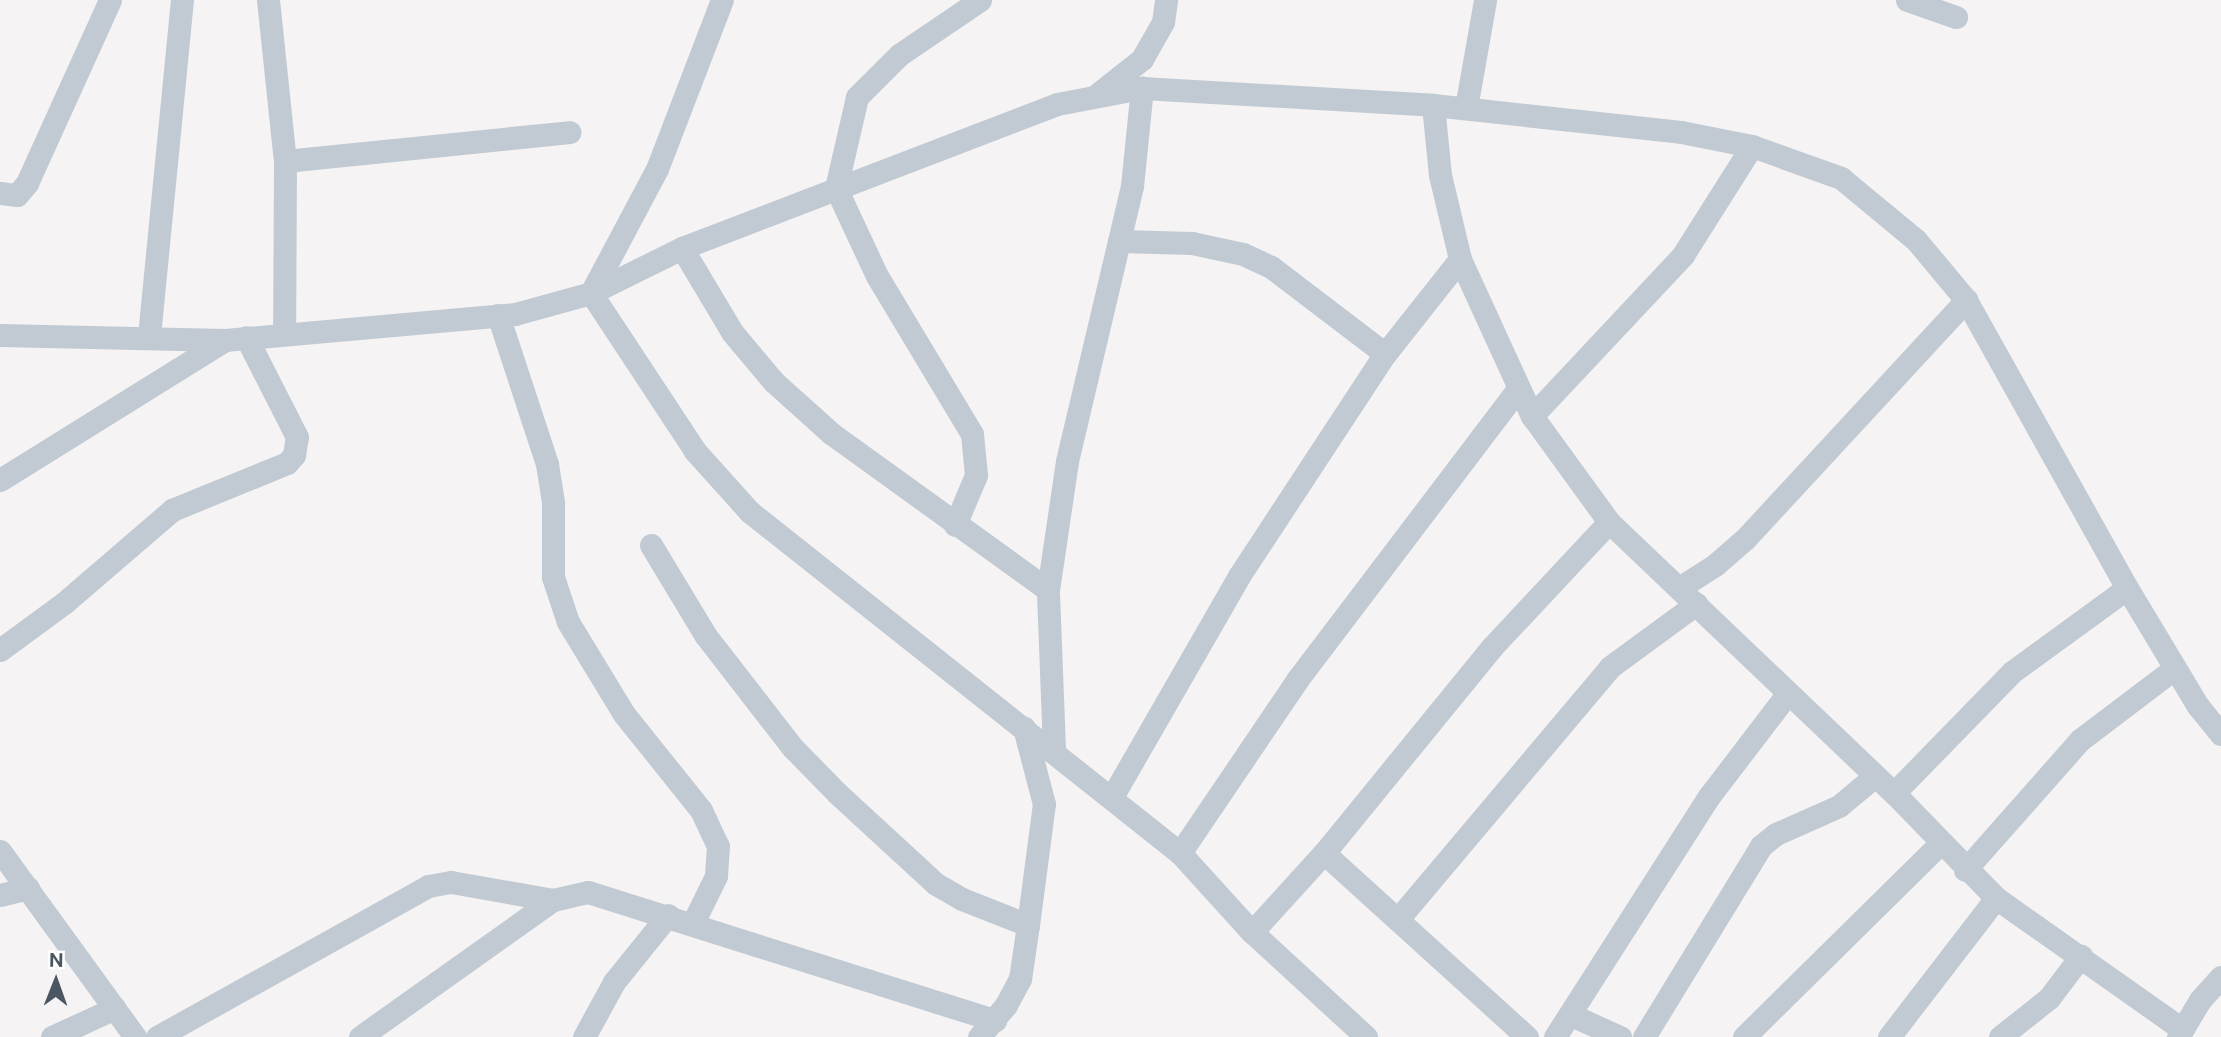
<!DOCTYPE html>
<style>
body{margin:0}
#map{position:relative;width:2221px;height:1037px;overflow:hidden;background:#f5f3f3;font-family:"Public Sans",sans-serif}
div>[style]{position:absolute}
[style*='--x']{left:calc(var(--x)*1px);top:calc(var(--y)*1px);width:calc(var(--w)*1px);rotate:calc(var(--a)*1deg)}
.street>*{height:23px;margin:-11.5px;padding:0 11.5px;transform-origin:11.5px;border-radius:11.5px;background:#c1cad2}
span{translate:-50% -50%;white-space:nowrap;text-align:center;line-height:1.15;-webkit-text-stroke:7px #fff;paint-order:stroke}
.north{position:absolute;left:21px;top:946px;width:70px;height:70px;-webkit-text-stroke:5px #fff;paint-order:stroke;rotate:1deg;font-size:19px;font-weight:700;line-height:28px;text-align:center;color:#4a5661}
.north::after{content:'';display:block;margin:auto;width:24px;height:32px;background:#4a5661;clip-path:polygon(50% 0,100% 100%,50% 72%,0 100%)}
</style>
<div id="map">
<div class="street">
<i style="--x:268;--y:0;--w:162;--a:84"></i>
<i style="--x:285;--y:161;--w:173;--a:90.3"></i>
<i style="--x:1907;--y:0;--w:52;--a:19.1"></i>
<i style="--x:1099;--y:93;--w:55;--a:-38.3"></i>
<i style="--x:1142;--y:59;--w:43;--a:-60.4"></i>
<i style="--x:1163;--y:22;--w:22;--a:-82"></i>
<i style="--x:1433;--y:105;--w:70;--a:84.3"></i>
<i style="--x:1440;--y:175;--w:86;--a:76.6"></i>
<i style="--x:1460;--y:259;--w:173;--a:65.4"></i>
<i style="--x:1532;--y:416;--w:131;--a:54"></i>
<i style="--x:1609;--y:522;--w:393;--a:43.6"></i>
<i style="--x:1894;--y:793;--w:146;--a:45.8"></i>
<i style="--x:1996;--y:898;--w:228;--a:35.2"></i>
<i style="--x:1466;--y:108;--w:110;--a:-80"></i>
<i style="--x:285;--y:161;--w:286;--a:-5.8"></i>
<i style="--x:0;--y:193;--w:17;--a:7"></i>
<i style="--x:17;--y:195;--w:16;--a:-50"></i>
<i style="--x:27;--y:183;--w:201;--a:-65.6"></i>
<i style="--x:1119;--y:241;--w:73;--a:1.6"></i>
<i style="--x:1192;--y:243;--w:52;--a:12.2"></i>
<i style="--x:1243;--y:254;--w:31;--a:25"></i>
<i style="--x:1271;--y:267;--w:143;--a:37.3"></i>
<i style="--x:682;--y:248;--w:98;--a:59.2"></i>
<i style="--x:732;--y:332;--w:65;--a:50"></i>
<i style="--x:774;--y:382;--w:78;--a:41.9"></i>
<i style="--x:832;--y:434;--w:266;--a:35.8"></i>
<i style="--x:591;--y:293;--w:189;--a:56.6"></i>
<i style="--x:695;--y:451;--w:82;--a:48"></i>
<i style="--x:750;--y:512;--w:549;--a:38.42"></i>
<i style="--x:1180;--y:853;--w:107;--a:47.7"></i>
<i style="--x:1252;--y:932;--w:155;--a:42.6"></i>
<i style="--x:591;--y:293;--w:140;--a:-62"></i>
<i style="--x:657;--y:169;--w:181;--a:-69"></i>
<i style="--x:498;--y:315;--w:157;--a:71.8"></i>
<i style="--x:547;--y:464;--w:39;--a:81"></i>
<i style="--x:553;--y:503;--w:74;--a:90"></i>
<i style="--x:553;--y:577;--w:47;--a:71.6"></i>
<i style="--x:568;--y:622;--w:108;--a:58.7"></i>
<i style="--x:624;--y:714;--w:123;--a:51.3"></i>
<i style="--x:701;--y:810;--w:40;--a:65"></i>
<i style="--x:718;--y:846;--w:30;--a:94"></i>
<i style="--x:716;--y:876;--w:52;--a:116.1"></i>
<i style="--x:0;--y:335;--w:225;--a:1.3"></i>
<i style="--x:225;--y:340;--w:291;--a:-5.1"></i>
<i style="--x:515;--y:314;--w:79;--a:-15.4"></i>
<i style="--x:591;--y:293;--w:102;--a:-26.3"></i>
<i style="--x:682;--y:248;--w:402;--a:-21"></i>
<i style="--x:1057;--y:104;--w:86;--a:-10.7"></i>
<i style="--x:1142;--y:88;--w:291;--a:3.3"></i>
<i style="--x:1433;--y:105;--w:249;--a:6.2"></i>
<i style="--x:1681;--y:132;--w:72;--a:11.2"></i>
<i style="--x:1752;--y:146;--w:95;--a:19.8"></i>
<i style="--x:1841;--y:178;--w:97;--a:39.6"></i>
<i style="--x:1916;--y:240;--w:78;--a:50.2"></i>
<i style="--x:1966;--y:300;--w:330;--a:60.8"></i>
<i style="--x:2127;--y:588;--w:138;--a:59"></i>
<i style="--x:2198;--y:706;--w:36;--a:51"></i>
<i style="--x:149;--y:336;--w:338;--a:-84.4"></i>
<i style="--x:1532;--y:416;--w:221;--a:-46.8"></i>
<i style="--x:1683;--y:255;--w:129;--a:-57.7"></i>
<i style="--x:0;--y:480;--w:265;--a:-31.9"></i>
<i style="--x:955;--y:525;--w:54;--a:-67.2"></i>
<i style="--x:976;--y:475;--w:41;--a:-95.6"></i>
<i style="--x:972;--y:434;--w:184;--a:-121"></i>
<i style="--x:877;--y:276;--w:97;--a:-115"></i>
<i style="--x:836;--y:188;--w:93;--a:-77"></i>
<i style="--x:857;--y:97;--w:59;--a:-45"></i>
<i style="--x:899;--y:55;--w:98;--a:-34.2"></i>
<i style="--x:651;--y:545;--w:106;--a:58.9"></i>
<i style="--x:706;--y:636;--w:142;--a:52.2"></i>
<i style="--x:793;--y:748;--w:63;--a:45.6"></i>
<i style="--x:837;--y:793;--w:134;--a:42.6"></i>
<i style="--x:936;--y:884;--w:30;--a:30"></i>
<i style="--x:962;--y:899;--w:71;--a:21.5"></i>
<i style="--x:1679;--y:588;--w:43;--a:-32.6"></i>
<i style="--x:1715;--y:565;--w:40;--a:-41"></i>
<i style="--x:1745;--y:539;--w:326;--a:-47.2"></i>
<i style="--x:0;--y:650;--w:79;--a:-36.3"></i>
<i style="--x:64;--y:603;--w:143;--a:-40.7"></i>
<i style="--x:172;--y:510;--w:124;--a:-22.2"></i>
<i style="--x:287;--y:463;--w:11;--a:-49"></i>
<i style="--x:294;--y:455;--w:18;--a:-81"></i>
<i style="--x:297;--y:437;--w:112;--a:-117"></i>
<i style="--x:1054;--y:749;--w:159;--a:-92.2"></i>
<i style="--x:1048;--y:590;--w:130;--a:-81.6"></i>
<i style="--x:1067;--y:461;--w:283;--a:-76.7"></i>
<i style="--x:1132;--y:186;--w:99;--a:-84.2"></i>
<i style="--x:1894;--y:793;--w:169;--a:-45.7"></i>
<i style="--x:2012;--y:672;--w:142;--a:-36.1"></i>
<i style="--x:1112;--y:797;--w:255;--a:-60.1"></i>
<i style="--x:1239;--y:576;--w:266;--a:-56.7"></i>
<i style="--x:1385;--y:354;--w:121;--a:-51.7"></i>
<i style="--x:0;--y:851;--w:230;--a:54"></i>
<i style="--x:1180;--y:853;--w:209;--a:-55.9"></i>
<i style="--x:1297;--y:680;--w:365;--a:-52.8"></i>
<i style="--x:1324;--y:853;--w:274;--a:42.2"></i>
<i style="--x:1965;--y:870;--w:174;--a:-48.5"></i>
<i style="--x:2080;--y:740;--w:119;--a:-37.2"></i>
<i style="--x:0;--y:895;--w:29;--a:-14"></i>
<i style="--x:1398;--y:919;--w:329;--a:-49.9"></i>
<i style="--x:1610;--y:667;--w:107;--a:-36.2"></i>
<i style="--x:1252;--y:932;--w:107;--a:-47.7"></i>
<i style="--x:1324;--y:853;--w:266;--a:-50.8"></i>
<i style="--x:1492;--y:647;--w:171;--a:-46.9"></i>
<i style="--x:1571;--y:1015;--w:54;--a:24.2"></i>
<i style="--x:52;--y:1037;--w:69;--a:-24.7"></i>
<i style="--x:157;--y:1037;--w:310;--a:-29.1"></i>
<i style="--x:428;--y:886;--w:23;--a:-10"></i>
<i style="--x:451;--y:882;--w:104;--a:10"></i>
<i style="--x:360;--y:1037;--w:237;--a:-35.4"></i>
<i style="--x:553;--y:900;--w:36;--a:-13"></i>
<i style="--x:588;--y:892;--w:427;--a:17.5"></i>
<i style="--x:584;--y:1037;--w:63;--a:-61.4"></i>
<i style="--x:614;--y:982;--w:86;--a:-51.1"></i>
<i style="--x:979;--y:1037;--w:42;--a:-49.8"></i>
<i style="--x:1006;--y:1005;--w:30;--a:-62"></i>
<i style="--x:1020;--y:979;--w:55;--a:-81.6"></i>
<i style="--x:1028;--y:925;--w:122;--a:-82.5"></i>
<i style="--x:1044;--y:804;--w:79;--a:-104.7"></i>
<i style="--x:1555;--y:1037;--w:287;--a:-57.4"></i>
<i style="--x:1710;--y:795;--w:128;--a:-52.6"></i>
<i style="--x:1644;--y:1037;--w:224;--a:-58.5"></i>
<i style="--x:1761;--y:846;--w:19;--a:-39"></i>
<i style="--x:1776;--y:834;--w:69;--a:-24"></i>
<i style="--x:1839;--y:806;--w:47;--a:-39.8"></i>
<i style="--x:1744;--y:1037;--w:275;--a:-44.6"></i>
<i style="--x:1889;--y:1037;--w:175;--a:-52.4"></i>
<i style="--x:2000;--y:1037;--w:63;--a:-38.5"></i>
<i style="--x:2049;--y:998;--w:53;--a:-52.7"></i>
<i style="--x:2178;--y:1037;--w:43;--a:-59.3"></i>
<i style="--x:2200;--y:1000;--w:31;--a:-48"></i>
</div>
<div class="north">N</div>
</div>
